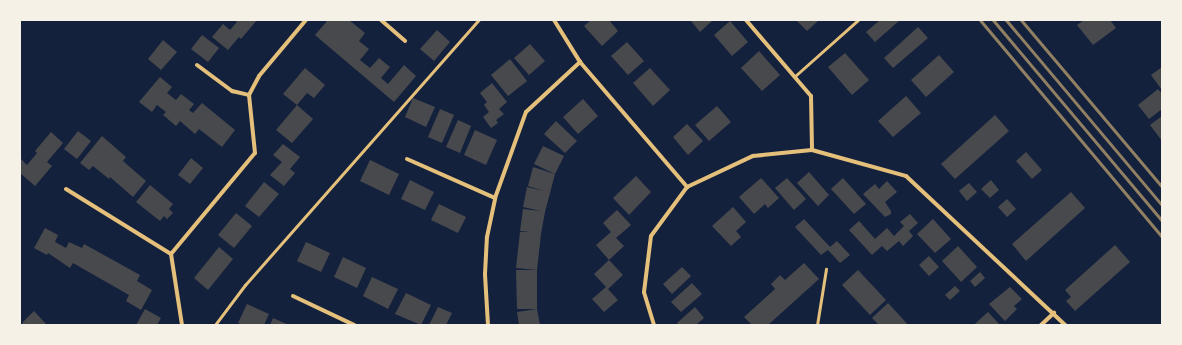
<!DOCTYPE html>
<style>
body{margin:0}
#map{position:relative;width:1182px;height:345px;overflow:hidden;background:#14213d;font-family:"Alegreya Sans",sans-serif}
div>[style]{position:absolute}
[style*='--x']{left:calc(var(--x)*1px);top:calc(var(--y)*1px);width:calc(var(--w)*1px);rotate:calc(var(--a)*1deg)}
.building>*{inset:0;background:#48494c}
.path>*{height:2.5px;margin:-1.25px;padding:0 1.25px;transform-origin:1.25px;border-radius:1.25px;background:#e5c07b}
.service>*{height:3px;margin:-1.5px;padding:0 1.5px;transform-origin:1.5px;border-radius:1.5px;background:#e5c07b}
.minor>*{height:4px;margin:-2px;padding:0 2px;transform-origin:2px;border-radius:2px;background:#e5c07b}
.rail>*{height:3px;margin:-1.5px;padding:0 1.5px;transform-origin:1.5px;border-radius:1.5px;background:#918062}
span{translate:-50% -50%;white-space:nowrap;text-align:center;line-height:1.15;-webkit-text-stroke:3.5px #f6f1e7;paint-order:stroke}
.frame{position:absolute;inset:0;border:21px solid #f6f1e7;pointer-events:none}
</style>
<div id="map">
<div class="building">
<i style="clip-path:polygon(234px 20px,257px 20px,241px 39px,239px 37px,228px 50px,212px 37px,223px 24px,230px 30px,237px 22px)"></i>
<i style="clip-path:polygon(328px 20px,349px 20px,365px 33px,359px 41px,369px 49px,360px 60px,370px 68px,379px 58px,390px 67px,381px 78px,388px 84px,404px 65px,416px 76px,394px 102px,315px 35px)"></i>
<i style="clip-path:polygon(591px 20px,609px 20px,618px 31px,602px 46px,584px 26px)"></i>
<i style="clip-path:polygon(693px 20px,713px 20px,700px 32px,691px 21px)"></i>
<i style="clip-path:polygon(796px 20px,819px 20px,807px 31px)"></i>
<i style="clip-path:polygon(880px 20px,900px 20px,875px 42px,866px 32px)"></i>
<i style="clip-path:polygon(1084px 20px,1110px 20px,1116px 28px,1093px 45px,1077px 25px)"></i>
<i style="clip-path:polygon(730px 21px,748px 42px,732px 56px,714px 35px)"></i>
<i style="clip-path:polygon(918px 27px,928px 38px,893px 68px,884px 58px)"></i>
<i style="clip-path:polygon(437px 30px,450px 42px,434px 61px,420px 49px)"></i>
<i style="clip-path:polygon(202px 35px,219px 48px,208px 62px,191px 49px)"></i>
<i style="clip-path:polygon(163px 40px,177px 52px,161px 70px,148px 59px)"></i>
<i style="clip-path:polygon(627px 42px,644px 61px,628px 75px,611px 56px)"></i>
<i style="clip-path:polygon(530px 44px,545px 61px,529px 75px,514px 58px)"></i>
<i style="clip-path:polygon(759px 51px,780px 75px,762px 91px,741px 68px)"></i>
<i style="clip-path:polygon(845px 53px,869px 80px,852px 95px,828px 67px)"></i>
<i style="clip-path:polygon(939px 55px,954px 72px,926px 97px,911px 80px)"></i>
<i style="clip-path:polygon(510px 59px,527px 81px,508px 96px,491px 75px)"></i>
<i style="clip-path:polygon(1162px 67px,1162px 90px,1151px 75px)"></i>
<i style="clip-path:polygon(305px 68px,325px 85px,314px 98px,307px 93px,297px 105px,283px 94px)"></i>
<i style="clip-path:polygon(650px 68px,670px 90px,653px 106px,633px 83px)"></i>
<i style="clip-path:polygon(160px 77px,172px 87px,167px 93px,176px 100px,181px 94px,194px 104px,189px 110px,193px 113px,202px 103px,235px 130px,222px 147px,199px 129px,195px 134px,180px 121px,176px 126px,163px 115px,166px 112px,157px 105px,152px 112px,139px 102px)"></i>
<i style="clip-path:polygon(492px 83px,507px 102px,499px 109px,504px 114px,496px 120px,498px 123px,491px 128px,483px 117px,489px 112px,484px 105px,487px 102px,480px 93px)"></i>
<i style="clip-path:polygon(1158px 89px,1162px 94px,1162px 109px,1149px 119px,1138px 105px)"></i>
<i style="clip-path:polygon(906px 96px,921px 113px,893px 137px,878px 121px)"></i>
<i style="clip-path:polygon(413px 98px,435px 107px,426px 127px,405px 117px)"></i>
<i style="clip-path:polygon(583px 99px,598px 116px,578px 134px,563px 117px)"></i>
<i style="clip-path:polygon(297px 105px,313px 119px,292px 143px,276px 130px)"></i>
<i style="clip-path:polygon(717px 106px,731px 122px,709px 141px,695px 125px)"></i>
<i style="clip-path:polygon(440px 109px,454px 115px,442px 143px,428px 137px)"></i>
<i style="clip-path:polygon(995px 115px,1009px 131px,955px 179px,941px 164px)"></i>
<i style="clip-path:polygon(1162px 116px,1162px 141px,1150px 125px)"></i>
<i style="clip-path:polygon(458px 120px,471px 126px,460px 153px,446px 147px)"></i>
<i style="clip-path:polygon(556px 121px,577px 141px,565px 153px,544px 134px)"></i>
<i style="clip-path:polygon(687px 124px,703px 141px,688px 155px,673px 137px)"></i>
<i style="clip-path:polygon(475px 130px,497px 140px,486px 165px,464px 155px)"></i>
<i style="clip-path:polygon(78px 131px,91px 141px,77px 159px,64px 149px)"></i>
<i style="clip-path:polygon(51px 132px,63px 143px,47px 162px,52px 166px,35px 186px,20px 173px,20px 158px,27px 165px,37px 153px,35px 151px)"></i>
<i style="clip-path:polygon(102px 136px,126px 157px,123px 161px,146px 181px,133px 197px,110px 177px,109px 179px,93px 166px,89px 170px,80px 163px)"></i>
<i style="clip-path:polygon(283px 144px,300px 157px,290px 169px,295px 173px,284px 186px,270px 175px,282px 162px,273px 155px)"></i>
<i style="clip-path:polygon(543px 146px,564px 156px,555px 174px,534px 164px)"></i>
<i style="clip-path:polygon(1026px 152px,1042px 170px,1032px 179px,1016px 161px)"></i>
<i style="clip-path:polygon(191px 158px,203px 168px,190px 184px,178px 175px)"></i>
<i style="clip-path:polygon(370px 160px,399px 174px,389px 195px,360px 181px)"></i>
<i style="clip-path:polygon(533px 167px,555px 174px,545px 212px,541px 234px,537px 270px,537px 309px,517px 309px,516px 270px,537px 270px,516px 268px,520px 232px,530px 232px,520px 231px,523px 209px,541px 211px,523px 207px,527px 187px,544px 191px,528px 186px)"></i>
<i style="clip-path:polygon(809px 172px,829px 195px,818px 206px,797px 183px)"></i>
<i style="clip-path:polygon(636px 176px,651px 192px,629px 215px,613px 198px)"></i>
<i style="clip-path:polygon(761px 178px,779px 198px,768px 208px,765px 204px,754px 214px,739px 197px)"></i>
<i style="clip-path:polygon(787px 178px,806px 199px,794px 210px,775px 188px)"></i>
<i style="clip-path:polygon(843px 178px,866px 204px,854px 214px,831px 189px)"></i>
<i style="clip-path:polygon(410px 180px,434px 192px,425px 210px,401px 199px)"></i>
<i style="clip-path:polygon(991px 180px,999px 190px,990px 198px,981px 189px)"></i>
<i style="clip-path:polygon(887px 181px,897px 192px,885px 202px,891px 211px,891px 214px,885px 217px,863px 194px,875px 184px,879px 189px)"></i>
<i style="clip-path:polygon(264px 182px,279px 194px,259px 217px,245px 206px)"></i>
<i style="clip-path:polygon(969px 183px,977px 192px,967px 201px,959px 191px)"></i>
<i style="clip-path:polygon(150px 185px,173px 204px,169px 209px,173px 213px,167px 219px,164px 216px,160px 221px,136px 202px)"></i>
<i style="clip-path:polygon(1071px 192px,1085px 208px,1026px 261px,1012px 244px)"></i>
<i style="clip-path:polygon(1007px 199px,1016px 209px,1007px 217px,998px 207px)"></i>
<i style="clip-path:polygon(439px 204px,466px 217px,458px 233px,431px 220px)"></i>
<i style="clip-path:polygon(733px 207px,746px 222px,736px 231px,741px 237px,731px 246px,712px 226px)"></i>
<i style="clip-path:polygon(617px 210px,631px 225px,616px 238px,624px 246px,609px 260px,596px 245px,611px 232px,603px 223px)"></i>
<i style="clip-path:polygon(236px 213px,252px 226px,234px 248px,218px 235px)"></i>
<i style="clip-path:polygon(910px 214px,918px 223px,909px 231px,913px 236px,903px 246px,899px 241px,887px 251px,882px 246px,872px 255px,849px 230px,859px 221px,875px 239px,887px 228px,894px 236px,904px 226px,900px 222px)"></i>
<i style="clip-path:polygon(804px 219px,830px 247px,837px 241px,850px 255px,840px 263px,828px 250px,821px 255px,795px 227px)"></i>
<i style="clip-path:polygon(933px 219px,951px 239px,935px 253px,917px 234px)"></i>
<i style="clip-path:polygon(45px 228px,58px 235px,55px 242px,66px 248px,69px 242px,82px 248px,84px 244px,140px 275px,137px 281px,152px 290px,141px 310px,126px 301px,129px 295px,73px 263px,70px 268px,48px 253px,47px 255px,34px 248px)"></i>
<i style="clip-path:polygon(306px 242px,330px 253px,321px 272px,297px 261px)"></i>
<i style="clip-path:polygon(1115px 245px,1130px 262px,1075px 311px,1066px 301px,1071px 297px,1065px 290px)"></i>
<i style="clip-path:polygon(958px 246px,977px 267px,961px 282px,942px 261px)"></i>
<i style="clip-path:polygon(219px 247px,233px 259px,208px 290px,194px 278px)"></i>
<i style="clip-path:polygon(929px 256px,939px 267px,929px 276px,919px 265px)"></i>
<i style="clip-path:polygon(343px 257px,366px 268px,357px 288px,334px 277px)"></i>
<i style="clip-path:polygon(609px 260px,623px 275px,608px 289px,618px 300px,604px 312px,592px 299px,606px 287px,594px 274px)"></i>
<i style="clip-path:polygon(804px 263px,819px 279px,768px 325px,752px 325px,744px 317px,775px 289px,771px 284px,780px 275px,785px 280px)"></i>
<i style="clip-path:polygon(682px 267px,691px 276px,672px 294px,663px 284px)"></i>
<i style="clip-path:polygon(858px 270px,886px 300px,870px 315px,842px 285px)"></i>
<i style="clip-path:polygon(980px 272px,985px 278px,975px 287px,970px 281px)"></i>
<i style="clip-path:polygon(372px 277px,398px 289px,388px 309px,363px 296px)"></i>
<i style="clip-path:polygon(692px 283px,702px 294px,681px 312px,671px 302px)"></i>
<i style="clip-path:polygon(955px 286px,960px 291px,950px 300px,945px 295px)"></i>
<i style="clip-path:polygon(1010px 287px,1022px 299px,1014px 306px,1017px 309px,1005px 321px,989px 304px)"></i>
<i style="clip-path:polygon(406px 293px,431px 305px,421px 325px,395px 314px)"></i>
<i style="clip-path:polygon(888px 303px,901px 317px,908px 325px,879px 325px,872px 318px)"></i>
<i style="clip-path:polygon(247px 304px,269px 314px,264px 325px,242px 325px,238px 323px)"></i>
<i style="clip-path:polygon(438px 307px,452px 313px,446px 325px,429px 325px)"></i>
<i style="clip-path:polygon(695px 307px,704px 318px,696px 325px,679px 325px,677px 323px)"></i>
<i style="clip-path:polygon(145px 309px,161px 318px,157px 325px,136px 325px)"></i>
<i style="clip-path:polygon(537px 309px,540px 325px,519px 325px,517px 312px)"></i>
<i style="clip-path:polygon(34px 311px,47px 325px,24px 325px,22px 323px)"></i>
<i style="clip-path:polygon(988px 312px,1000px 325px,974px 325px,978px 321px)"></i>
<i style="clip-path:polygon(273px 318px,289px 325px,270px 325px)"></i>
</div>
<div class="path">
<i style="--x:215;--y:325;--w:50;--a:-53.1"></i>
<i style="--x:245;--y:285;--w:354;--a:-48.6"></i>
</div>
<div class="service">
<i style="--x:795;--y:76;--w:84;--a:-41.6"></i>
<i style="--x:817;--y:325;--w:57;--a:-80.9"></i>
</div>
<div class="minor">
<i style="--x:381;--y:20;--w:32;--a:41"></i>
<i style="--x:554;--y:20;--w:49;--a:58.2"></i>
<i style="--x:580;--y:62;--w:165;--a:49.4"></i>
<i style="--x:746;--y:20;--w:100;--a:49.5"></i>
<i style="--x:811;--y:96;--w:54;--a:88.9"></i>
<i style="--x:197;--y:65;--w:44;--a:36.6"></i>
<i style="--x:232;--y:91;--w:17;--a:13"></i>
<i style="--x:407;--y:159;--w:96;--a:23.9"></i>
<i style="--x:66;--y:189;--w:123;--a:31.8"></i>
<i style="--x:293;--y:296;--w:68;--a:25.4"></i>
<i style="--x:182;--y:325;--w:72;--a:-98.8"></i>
<i style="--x:171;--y:254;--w:131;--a:-50.3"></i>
<i style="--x:255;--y:153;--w:58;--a:-95.9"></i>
<i style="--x:249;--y:95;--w:21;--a:-62"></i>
<i style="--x:259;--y:76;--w:73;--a:-50"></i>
<i style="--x:488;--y:325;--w:51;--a:-93.4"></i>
<i style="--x:485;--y:274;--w:37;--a:-87"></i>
<i style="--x:487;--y:237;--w:40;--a:-78"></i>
<i style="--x:495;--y:198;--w:91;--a:-70.2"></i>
<i style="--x:526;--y:112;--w:74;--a:-42.8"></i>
<i style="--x:654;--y:325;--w:34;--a:-107"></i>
<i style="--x:644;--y:292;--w:56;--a:-82.9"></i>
<i style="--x:651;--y:236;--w:61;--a:-53.7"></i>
<i style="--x:687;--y:187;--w:73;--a:-25.2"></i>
<i style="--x:753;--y:156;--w:59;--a:-5.8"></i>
<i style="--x:812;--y:150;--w:98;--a:15.5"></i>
<i style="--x:906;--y:176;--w:218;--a:43.1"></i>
<i style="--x:1041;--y:325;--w:18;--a:-43"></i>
</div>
<div class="rail">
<i style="--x:980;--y:20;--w:283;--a:50"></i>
<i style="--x:993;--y:20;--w:263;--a:49.9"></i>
<i style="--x:1006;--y:20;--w:242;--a:49.9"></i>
<i style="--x:1021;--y:20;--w:219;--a:49.8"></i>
</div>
<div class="frame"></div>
</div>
